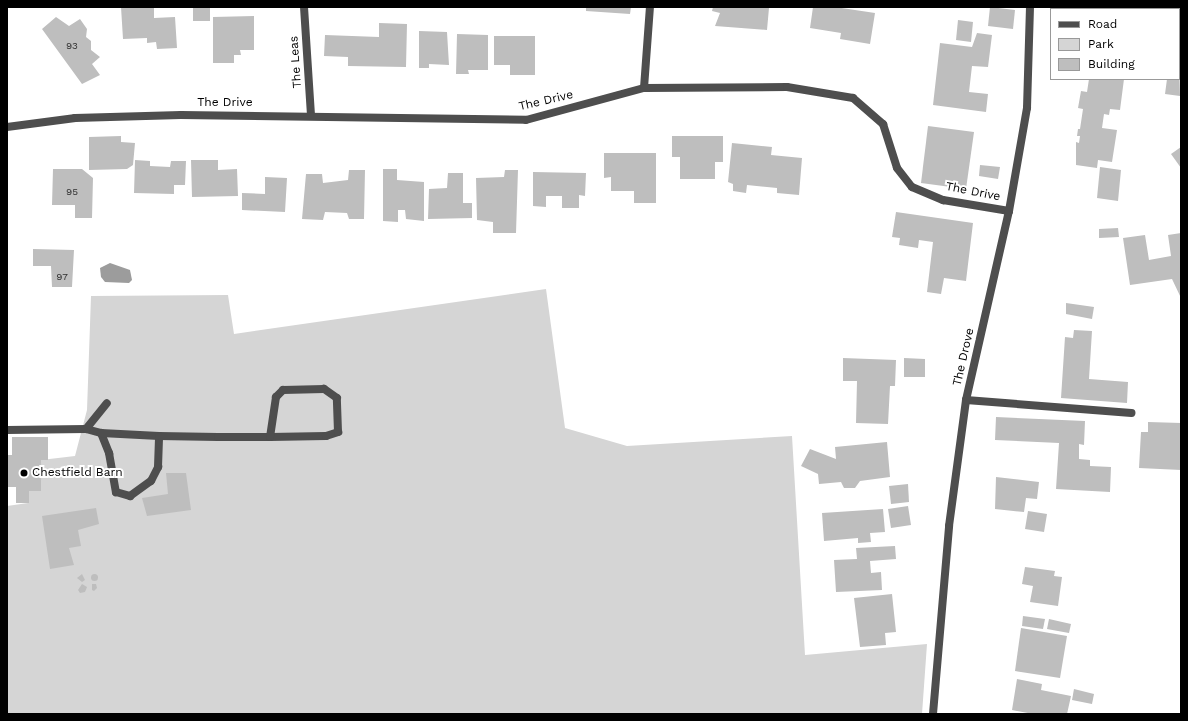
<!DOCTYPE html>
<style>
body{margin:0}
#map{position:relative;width:1188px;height:721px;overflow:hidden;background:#fff;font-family:"Work Sans",sans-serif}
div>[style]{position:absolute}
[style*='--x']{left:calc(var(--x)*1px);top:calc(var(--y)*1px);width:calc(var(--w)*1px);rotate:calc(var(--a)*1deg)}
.green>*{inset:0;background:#d5d5d5}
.water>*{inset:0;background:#9c9c9c}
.building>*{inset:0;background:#bebebe}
.round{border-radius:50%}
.service>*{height:8px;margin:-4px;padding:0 4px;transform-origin:4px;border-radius:4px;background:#4e4e4e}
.minor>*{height:8px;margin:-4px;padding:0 4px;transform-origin:4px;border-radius:4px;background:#4e4e4e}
.dots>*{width:11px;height:11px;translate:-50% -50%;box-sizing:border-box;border:2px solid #fff;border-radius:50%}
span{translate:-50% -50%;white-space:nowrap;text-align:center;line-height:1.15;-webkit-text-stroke:4px #fff;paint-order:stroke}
.number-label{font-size:10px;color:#303030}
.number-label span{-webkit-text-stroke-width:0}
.street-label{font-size:12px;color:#000}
.poi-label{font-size:12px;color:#000}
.left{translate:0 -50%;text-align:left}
.frame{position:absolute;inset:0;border:8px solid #000;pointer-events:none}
.legend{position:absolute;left:1050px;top:8px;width:130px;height:72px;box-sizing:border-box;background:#fff;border:1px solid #999;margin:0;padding:5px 7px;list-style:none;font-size:12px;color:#000}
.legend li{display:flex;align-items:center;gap:8px;height:20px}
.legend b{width:20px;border:1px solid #999}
</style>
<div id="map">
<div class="green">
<i style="clip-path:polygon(546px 289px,565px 428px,627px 446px,792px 436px,805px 655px,927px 644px,922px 714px,7px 714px,7px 506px,28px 503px,29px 491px,41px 460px,75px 456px,87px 410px,91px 296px,228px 295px,234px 334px)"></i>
</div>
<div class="water">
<i style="clip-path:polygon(110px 263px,130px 270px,132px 280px,129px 283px,105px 282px,101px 277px,100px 268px)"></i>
</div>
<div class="building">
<i style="clip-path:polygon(121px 7px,154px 8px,154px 18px,175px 17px,177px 48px,157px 49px,156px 42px,147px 43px,147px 38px,123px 39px)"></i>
<i style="clip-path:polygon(193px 7px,210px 7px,210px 21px,193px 21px)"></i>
<i style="clip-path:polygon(586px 7px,631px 7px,630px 14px,586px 11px)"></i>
<i style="clip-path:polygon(713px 7px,769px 8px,767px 30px,715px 26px,720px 13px,712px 11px)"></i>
<i style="clip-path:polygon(813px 7px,835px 7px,875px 13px,870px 44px,840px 39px,841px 33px,810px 28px)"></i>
<i style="clip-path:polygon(990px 7px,1015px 10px,1013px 29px,988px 26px)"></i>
<i style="clip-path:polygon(1088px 7px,1120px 7px,1088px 9px)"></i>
<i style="clip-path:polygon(254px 16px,254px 50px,240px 50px,241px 55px,234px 55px,234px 63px,213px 63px,213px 17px)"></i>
<i style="clip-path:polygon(56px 17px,69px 26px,80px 19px,87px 29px,86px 37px,91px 41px,91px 50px,100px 57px,92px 64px,100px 75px,82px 84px,42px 29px)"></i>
<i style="clip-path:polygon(958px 20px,973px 22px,971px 42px,956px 40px)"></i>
<i style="clip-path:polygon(379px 23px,407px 24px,406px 67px,348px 66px,348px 57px,324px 56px,325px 35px,379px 37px)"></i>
<i style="clip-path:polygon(419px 31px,447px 32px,449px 65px,429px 64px,429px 68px,419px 68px)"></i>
<i style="clip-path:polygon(977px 33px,992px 35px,988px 67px,972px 66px,969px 92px,988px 94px,986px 112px,933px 105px,940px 43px,972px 47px)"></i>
<i style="clip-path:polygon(457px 34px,488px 35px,488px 70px,468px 70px,469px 74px,456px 74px)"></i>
<i style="clip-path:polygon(494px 36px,535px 36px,535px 75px,510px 75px,510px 65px,494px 65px)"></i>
<i style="clip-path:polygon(1179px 59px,1180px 96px,1165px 94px,1167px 79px,1179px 79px)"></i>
<i style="clip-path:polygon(1089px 79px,1124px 79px,1120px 110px,1110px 109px,1109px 115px,1104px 114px,1102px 128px,1117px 130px,1112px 162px,1098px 160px,1097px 168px,1076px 165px,1076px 142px,1079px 143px,1080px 136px,1077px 136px,1078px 129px,1080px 129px,1083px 109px,1078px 108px,1081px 91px,1087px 92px)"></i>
<i style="clip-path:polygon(928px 126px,974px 132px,966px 189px,921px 183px)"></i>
<i style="clip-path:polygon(121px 136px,121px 142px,135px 143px,133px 165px,127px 169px,89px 170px,89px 137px)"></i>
<i style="clip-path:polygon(672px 136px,723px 136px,723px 162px,715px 162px,715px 179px,680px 179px,680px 157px,672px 157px)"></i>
<i style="clip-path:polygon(732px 143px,772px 147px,771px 155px,802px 158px,799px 195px,777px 193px,777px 188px,747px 185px,746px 193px,733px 191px,733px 184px,728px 182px)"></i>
<i style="clip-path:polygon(1181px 147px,1181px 168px,1171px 154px)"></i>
<i style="clip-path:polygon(604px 153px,656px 153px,656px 203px,634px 203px,634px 191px,611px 191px,611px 177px,604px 178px)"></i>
<i style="clip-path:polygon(135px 160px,150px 161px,150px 166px,170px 167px,171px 161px,186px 161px,185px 185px,174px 185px,174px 194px,134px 193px)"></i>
<i style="clip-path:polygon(191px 160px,218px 160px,218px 170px,237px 169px,238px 196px,192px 197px)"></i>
<i style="clip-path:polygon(980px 165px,1000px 167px,998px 179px,979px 176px)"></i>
<i style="clip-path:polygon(1100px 167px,1121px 170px,1118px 201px,1097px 198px)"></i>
<i style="clip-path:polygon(53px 169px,82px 169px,93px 178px,92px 218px,75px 218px,75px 205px,52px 205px)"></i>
<i style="clip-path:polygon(383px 169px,397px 169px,397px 180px,424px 182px,424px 221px,406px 219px,405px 210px,398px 210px,398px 222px,383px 221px)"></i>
<i style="clip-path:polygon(349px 170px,365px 170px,364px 219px,349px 219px,347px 213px,325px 212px,323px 220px,302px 219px,306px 174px,322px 174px,323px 183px,348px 180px)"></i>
<i style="clip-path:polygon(505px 170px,518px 170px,516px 233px,493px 233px,493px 222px,477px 220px,476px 178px,504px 177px)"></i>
<i style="clip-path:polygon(533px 172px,586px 173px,585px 196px,579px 195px,579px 208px,562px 208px,562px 196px,546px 196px,546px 207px,533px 206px)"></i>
<i style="clip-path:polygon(448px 173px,463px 173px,463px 203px,472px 203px,472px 218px,428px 219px,429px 189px,447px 188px)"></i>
<i style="clip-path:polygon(265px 177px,287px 178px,285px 212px,242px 210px,242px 193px,265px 194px)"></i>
<i style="clip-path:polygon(896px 212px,973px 223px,966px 281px,944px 278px,941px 294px,927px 292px,933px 242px,919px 240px,918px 248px,899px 245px,900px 238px,892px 237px)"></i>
<i style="clip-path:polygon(1118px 228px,1119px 237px,1099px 238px,1099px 229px)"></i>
<i style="clip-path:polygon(1181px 233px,1181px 298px,1172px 279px,1130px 285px,1123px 238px,1145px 235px,1149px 260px,1171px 256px,1168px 235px)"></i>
<i style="clip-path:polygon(33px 249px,74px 250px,72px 287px,52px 287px,51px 266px,33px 266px)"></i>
<i style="clip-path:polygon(1066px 303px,1094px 307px,1092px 319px,1066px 314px)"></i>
<i style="clip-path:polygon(1074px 330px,1092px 331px,1089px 379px,1128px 382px,1127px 403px,1061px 398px,1065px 337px,1073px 338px)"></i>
<i style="clip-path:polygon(843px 358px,896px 360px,895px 386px,890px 386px,888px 424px,856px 423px,857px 381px,843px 381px)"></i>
<i style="clip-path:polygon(904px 358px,925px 359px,925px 377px,904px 377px)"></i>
<i style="clip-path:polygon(996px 417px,1085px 421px,1084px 445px,1079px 444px,1079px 459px,1090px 460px,1090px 466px,1111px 467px,1110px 492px,1056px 489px,1059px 443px,995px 440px)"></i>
<i style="clip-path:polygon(1148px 422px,1181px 423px,1181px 470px,1139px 468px,1141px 432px,1148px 432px)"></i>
<i style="clip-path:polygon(12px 437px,48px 437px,48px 460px,41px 460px,41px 491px,29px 491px,29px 503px,16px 503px,16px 487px,7px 487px,7px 455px,12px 455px)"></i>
<i style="clip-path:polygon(887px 442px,890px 477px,860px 481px,855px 488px,844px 488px,841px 482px,819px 484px,818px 474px,801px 466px,810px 449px,836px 459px,835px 447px)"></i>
<i style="clip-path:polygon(166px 473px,186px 473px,191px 510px,147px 516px,142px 498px,168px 494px)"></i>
<i style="clip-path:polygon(996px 477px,1039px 482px,1037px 499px,1026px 498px,1024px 512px,995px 509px)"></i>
<i style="clip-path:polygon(908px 484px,909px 502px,891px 504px,889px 486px)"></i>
<i style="clip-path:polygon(908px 506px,911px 525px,891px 528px,888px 509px)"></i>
<i style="clip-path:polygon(96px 508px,99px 524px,78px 530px,81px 546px,69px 548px,74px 565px,50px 569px,42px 516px)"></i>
<i style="clip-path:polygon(883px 509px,885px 532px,870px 533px,871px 542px,858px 543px,858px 538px,824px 541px,822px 513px)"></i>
<i style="clip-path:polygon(1028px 511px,1047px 514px,1044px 532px,1025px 529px)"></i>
<i style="clip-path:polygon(895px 546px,896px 559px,870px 561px,871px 573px,881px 572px,882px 590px,836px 592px,834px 560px,857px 559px,856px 548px)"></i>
<i style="clip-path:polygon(1025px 567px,1055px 571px,1054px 576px,1062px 577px,1058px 606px,1030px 602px,1033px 586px,1022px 584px)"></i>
<i class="round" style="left:90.5px;top:573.5px;width:7px;height:7px"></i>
<i style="clip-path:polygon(82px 574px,85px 580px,82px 582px,77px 578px)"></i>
<i style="clip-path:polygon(82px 584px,87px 587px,85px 592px,80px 593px,78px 590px)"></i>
<i style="clip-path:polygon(92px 584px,96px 584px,97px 588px,94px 591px,92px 590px)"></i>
<i style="clip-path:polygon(892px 594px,896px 632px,885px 633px,886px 645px,860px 647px,854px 598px)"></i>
<i style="clip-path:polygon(1023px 616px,1045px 619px,1043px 629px,1022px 626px)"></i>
<i style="clip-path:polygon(1049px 619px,1071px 624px,1069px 633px,1047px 629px)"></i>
<i style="clip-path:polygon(1021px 628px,1067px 636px,1060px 678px,1015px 671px)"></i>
<i style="clip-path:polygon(1017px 679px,1042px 684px,1041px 690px,1071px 696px,1067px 714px,1033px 714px,1012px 710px)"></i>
<i style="clip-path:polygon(1074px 689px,1094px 694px,1092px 704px,1072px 700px)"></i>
</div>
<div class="service">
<i style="--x:966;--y:400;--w:166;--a:4.5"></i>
<i style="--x:86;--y:429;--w:16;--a:15"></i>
<i style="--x:101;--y:433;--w:22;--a:68"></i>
<i style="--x:109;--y:453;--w:40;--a:80"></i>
<i style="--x:116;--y:492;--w:15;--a:16"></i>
<i style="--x:130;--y:496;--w:26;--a:-36"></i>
<i style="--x:151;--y:481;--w:16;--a:-63"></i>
<i style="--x:158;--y:467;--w:31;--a:-88"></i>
<i style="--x:159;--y:436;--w:58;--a:-177"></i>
<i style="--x:7;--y:430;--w:79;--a:-0.7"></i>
<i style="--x:86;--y:429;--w:33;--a:-51"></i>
<i style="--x:159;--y:436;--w:59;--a:1"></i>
<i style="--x:218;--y:437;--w:52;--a:0"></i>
<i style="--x:270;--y:437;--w:56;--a:-1"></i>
<i style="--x:326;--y:436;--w:13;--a:-18"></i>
<i style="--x:338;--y:432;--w:34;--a:-92"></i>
<i style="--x:337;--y:398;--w:16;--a:-145"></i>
<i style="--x:324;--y:389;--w:41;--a:178.6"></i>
<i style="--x:283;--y:390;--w:10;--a:135"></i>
<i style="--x:276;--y:397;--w:40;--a:98.5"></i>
</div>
<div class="minor">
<i style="--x:304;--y:7;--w:109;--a:86.3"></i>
<i style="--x:644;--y:88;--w:81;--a:-85.8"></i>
<i style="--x:7;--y:127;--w:69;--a:-7.5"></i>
<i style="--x:75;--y:118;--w:106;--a:-1.6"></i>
<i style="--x:181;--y:115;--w:345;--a:0.8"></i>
<i style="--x:526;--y:120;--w:122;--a:-15.2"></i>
<i style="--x:644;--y:88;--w:143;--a:-0.4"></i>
<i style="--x:787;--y:87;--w:67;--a:9.5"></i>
<i style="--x:853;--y:98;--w:40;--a:41"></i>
<i style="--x:883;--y:124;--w:46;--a:72.3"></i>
<i style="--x:897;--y:168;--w:24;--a:52"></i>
<i style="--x:912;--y:187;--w:34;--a:23"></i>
<i style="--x:943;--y:200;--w:67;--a:9.5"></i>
<i style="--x:933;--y:714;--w:189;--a:-85.1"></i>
<i style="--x:949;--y:526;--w:127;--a:-82.3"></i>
<i style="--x:966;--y:400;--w:194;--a:-77.2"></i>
<i style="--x:1009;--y:211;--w:105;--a:-80.1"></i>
<i style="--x:1027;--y:108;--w:101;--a:-88.3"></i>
</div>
<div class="dots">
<i style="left:24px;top:473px;background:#000"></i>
</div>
<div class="number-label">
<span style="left:72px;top:46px">93</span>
<span style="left:72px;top:192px">95</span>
<span style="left:62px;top:277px">97</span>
</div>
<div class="street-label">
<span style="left:296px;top:62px;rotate:-94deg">The Leas</span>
<span style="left:546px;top:101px;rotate:-13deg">The Drive</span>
<span style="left:225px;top:103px">The Drive</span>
<span style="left:973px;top:192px;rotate:11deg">The Drive</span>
<span style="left:964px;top:357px;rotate:-77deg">The Drove</span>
</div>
<div class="poi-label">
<span class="left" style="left:32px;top:473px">Chestfield Barn</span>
</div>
<div class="frame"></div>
<ul class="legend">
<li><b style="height:5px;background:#4e4e4e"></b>Road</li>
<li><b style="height:11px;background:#d5d5d5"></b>Park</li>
<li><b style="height:11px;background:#bebebe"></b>Building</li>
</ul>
</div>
